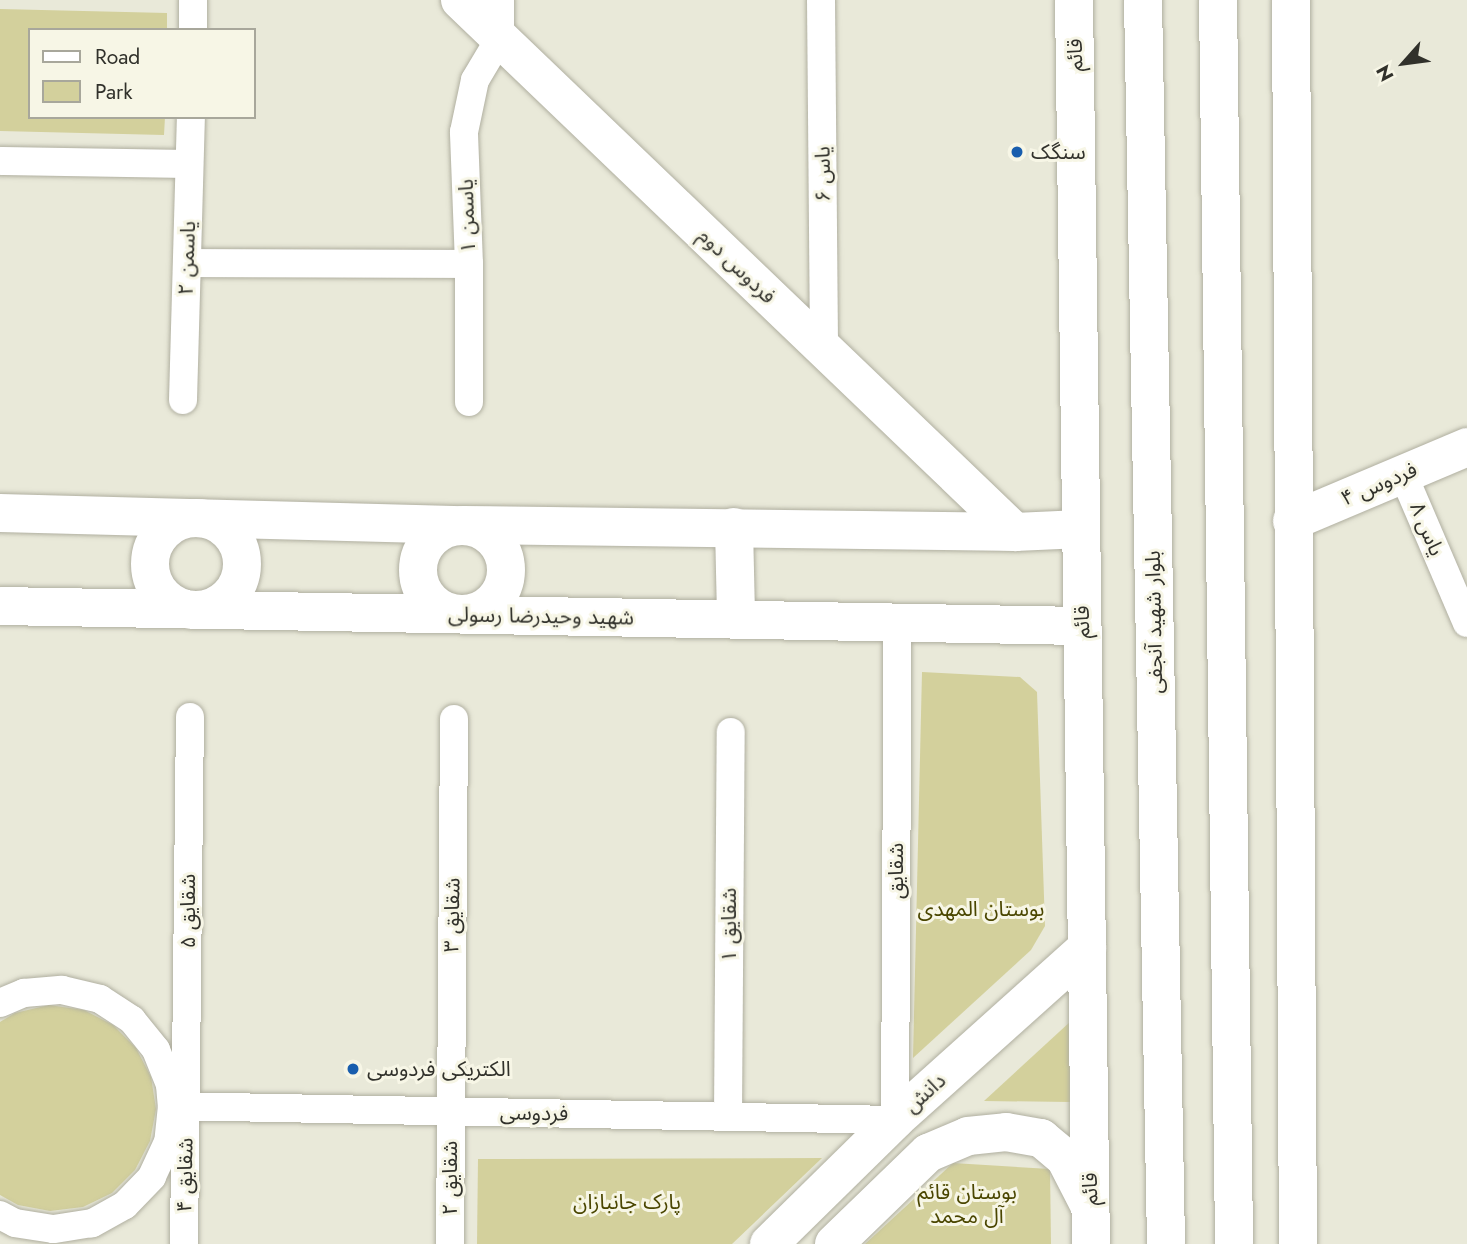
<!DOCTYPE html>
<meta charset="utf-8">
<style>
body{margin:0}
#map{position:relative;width:1467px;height:1244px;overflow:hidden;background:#e9e9d9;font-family:Jost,"Noto Sans Arabic",sans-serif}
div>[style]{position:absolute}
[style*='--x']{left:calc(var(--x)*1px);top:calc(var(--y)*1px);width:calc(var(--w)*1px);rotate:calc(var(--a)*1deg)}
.green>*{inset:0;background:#d3d09c}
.roads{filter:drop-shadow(0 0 2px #b0afa0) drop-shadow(0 0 2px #b0afa0)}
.street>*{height:28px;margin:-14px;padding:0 14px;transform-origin:14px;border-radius:14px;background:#fff}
.secondary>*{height:38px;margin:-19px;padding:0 19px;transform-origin:19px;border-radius:19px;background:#fff}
.secondary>.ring{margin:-19px;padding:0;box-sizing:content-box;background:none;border:38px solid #fff;border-radius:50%}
.primary>*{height:38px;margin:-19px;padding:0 19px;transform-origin:19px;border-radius:19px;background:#fff}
.dots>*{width:19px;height:19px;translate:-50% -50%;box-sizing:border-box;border:4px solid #f7f6e6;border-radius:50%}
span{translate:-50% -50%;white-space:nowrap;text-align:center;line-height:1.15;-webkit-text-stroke:6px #f7f6e6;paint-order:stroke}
.street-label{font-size:21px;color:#31312b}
.poi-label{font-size:21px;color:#31312b}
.left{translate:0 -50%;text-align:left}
.park-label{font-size:21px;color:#4a4600}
.legend{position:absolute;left:28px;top:28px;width:228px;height:91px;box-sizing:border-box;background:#f7f6e6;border:2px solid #a8a79b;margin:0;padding:9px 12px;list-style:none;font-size:21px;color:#31312b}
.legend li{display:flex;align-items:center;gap:14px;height:35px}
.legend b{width:35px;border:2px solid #a8a79b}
.north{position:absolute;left:1369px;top:28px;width:70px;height:70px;-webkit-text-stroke:5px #f7f6e6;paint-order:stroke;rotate:242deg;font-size:19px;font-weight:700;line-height:28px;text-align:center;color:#31312b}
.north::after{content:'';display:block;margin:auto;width:24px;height:32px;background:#31312b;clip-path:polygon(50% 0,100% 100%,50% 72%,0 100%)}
</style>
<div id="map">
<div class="green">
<i style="clip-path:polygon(0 9px,167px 13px,167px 30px,30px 30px,30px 117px,165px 117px,164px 135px,0 131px)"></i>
<i style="clip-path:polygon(922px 672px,1020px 677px,1037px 692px,1045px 926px,1031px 950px,913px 1058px)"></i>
<i style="clip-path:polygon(49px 1005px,84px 1010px,113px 1025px,136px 1048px,151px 1077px,156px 1109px,150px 1141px,135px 1170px,112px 1193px,83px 1207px,50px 1211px,18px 1205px,0 1195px,0 1022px,15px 1013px)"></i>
<i style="clip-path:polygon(1071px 1021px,1070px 1102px,984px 1101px)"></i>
<i style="clip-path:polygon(822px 1158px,732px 1244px,477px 1244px,478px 1159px)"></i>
<i style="clip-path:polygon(953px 1163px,1050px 1169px,1051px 1244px,865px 1244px)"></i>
</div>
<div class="roads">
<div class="street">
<i style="--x:821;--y:0;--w:349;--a:89.5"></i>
<i style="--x:193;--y:30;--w:30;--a:-90"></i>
<i style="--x:0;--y:161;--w:189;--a:0.9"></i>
<i style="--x:187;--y:263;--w:282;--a:0.2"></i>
<i style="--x:183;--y:400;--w:283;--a:-88.4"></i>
<i style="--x:469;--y:402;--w:138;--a:-90"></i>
<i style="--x:469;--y:264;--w:132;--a:-92.2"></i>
<i style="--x:464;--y:132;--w:53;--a:-78.1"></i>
<i style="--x:475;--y:80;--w:49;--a:-59.2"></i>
<i style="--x:500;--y:38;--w:38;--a:-90"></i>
<i style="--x:1403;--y:474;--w:162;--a:66.8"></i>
<i style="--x:0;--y:1003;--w:26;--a:-23"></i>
<i style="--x:24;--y:993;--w:38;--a:-5"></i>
<i style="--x:62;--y:990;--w:39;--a:13"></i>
<i style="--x:100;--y:999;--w:38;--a:33"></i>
<i style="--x:132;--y:1020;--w:38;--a:51"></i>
<i style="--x:156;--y:1050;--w:38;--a:68"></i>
<i style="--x:170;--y:1085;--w:21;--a:85"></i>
<i style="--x:172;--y:1106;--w:36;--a:96"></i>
<i style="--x:168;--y:1142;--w:38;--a:115"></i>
<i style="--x:152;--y:1177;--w:39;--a:134"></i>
<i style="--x:125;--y:1205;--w:38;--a:151"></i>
<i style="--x:92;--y:1223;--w:39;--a:171"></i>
<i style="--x:53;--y:1229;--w:38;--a:-171"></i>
<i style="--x:15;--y:1223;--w:17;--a:-152"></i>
<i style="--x:172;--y:1106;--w:723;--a:1.11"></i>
<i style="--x:895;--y:1120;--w:498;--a:-89.7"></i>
<i style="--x:728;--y:1117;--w:385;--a:-89.6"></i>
<i style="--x:184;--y:1244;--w:527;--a:-89.35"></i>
<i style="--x:450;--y:1244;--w:525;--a:-89.56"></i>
</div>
<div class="secondary">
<i style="--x:460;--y:0;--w:769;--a:43.79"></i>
<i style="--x:1074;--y:0;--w:1244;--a:89.22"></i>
<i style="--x:1291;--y:0;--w:1244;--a:89.68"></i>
<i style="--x:0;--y:513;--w:463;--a:1.5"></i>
<i style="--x:463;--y:525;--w:552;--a:0.73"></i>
<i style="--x:1015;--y:532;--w:66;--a:-2.6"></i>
<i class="ring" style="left:150px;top:518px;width:54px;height:54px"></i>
<i style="--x:1292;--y:521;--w:190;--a:-22.9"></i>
<i class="ring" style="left:418px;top:526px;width:50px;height:50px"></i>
<i style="--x:734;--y:527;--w:91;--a:88.7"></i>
<i style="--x:0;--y:606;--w:1082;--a:1.06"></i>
<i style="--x:769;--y:1244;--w:177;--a:-44.5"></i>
<i style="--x:895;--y:1120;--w:258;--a:-41.9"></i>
<i style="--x:834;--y:1244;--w:131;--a:-44.1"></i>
<i style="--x:928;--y:1153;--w:43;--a:-23"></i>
<i style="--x:968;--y:1136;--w:38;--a:-6"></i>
<i style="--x:1006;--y:1132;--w:36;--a:10"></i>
<i style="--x:1041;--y:1138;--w:31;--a:40"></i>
<i style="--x:1065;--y:1158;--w:51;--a:62.9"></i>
</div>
<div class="primary">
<i style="--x:1143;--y:0;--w:1244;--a:88.94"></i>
<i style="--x:1218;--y:0;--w:1244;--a:89.26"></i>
</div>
</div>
<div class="dots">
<i style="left:1017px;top:152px;background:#195eae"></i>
<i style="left:353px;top:1069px;background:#195eae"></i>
</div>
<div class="street-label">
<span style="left:1075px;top:55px;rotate:-91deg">قائم</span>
<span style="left:823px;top:174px;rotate:-91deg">یاس ۶</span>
<span style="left:467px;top:216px;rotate:-92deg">یاسمن ۱</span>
<span style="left:187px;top:258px;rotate:-88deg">یاسمن ۲</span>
<span style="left:737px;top:266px;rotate:44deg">فردوس دوم</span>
<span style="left:1379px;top:484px;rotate:-23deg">فردوس ۴</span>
<span style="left:1427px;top:529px;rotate:67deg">یاس ۸</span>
<span style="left:541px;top:616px;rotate:1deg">شهید وحیدرضا رسولی</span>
<span style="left:1082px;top:622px;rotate:-91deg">قائم</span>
<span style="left:1154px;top:622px;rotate:-91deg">بلوار شهید آنجفی</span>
<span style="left:896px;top:871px;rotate:-90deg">شقایق</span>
<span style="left:188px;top:911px;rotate:-90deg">شقایق ۵</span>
<span style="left:452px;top:915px;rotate:-89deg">شقایق ۳</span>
<span style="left:729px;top:925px;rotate:-90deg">شقایق ۱</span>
<span style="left:925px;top:1093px;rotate:-42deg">دانش</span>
<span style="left:534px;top:1113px;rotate:1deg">فردوسی</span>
<span style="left:185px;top:1175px;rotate:-89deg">شقایق ۴</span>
<span style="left:450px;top:1178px;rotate:-90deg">شقایق ۲</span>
<span style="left:1090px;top:1189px;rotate:-91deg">قائم</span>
</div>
<div class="poi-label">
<span class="left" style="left:1031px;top:152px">سنگک</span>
<span class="left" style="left:367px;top:1069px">الکتریکی فردوسی</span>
</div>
<div class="park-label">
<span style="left:981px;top:909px">بوستان المهدی</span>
<span style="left:967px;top:1204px">بوستان قائم<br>آل محمد</span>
<span style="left:627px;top:1202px">پارک جانبازان</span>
</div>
<ul class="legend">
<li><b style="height:9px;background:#fff"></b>Road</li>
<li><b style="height:19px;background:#d3d09c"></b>Park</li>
</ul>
<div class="north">N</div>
</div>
